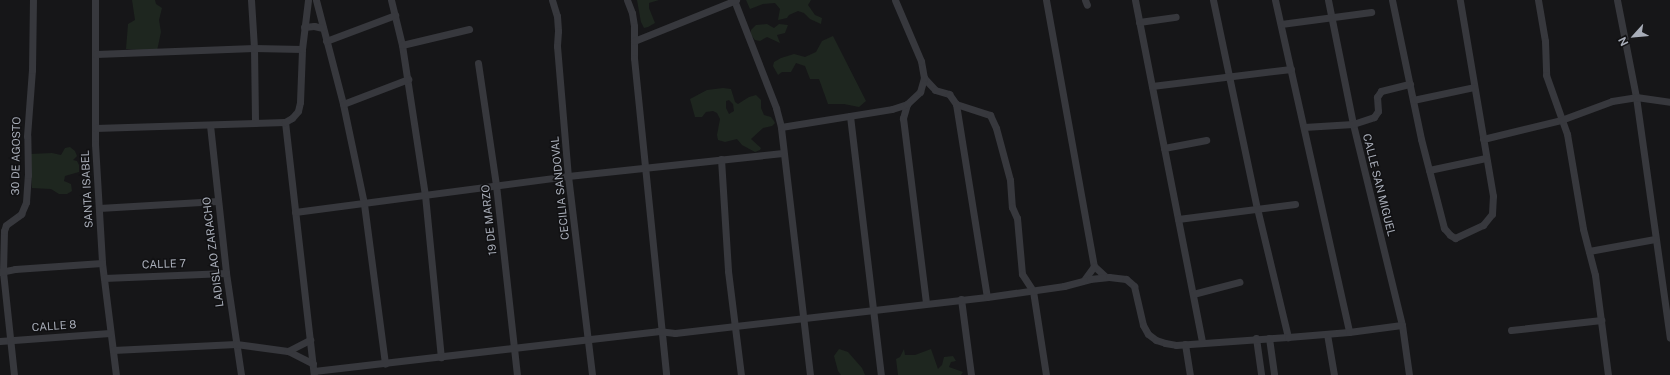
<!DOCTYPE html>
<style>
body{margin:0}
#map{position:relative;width:1670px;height:375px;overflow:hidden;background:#161618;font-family:"Public Sans",sans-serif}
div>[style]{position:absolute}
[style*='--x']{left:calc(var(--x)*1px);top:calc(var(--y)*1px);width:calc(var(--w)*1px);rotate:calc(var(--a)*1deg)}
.green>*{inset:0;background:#1e261f}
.street>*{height:7px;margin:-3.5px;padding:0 3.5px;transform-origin:3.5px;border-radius:3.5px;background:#37383d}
span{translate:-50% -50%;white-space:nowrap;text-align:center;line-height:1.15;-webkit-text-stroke:3px #111113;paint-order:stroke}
.street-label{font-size:11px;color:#a8adb8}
.north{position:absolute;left:1614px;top:16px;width:40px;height:40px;-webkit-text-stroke:3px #111113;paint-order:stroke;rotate:243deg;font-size:11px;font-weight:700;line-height:16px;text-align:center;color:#a8adb8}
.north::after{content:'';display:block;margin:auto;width:14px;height:18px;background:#a8adb8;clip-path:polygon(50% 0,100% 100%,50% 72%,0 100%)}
</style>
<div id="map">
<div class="green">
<i style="clip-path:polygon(132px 0,155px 0,156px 4px,162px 8px,159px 20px,161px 32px,157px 51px,126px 49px,128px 24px,135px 20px)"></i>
<i style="clip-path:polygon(637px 0,659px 0,649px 3px,649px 8px,655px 23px,648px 27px,644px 28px,641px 22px)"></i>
<i style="clip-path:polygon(746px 0,811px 0,808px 5px,815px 15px,822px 18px,821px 24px,810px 19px,804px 13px,798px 11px,789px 15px,787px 18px,778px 20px,780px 9px,775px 3px,763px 4px,750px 9px)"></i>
<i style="clip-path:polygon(767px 24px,774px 28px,779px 24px,788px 25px,785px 33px,777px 35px,780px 43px,767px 37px,760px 41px,755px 40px,751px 35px,751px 30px,756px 25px)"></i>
<i style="clip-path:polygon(833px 36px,866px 101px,859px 107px,844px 104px,828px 104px,819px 79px,810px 79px,805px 66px,796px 63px,791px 72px,782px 72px,778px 75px,773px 66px,774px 62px,781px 58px,794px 54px,805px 57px,816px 52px,822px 41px)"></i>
<i style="clip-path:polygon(evenodd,723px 88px,731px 89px,735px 102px,738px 104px,749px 97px,756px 95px,761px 100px,761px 108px,764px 115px,771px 117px,774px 121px,775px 123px,772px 126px,763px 128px,751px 139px,761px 148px,760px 150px,755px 152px,742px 145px,737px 139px,725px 142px,718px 140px,717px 135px,720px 119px,717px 113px,713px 111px,706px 112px,702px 117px,695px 117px,690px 99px,707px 90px,723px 88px,729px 100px,733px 104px,734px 111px,729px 114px,726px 108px,726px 101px,729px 100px)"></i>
<i style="clip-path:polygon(70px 147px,75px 151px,77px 156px,73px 160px,77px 161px,79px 165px,79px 172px,65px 176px,64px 181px,71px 184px,72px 191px,67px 194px,59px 194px,51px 189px,32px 188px,30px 154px,52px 153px,61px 155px,65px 148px)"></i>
<i style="clip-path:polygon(839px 349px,848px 352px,862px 368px,865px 375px,841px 375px,838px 371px,834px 356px)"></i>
<i style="clip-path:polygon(904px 349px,905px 355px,915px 355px,931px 349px,938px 369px,942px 365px,944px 357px,953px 356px,956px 361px,951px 362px,949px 367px,963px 372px,961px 375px,898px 375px,896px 359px,900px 357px)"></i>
</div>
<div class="street">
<i style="--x:95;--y:0;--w:144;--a:90"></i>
<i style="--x:95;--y:144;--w:119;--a:86.6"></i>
<i style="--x:102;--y:263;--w:113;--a:82.9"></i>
<i style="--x:251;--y:0;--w:48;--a:86.4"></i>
<i style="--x:254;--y:48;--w:75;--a:89.2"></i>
<i style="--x:316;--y:0;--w:107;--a:75.4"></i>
<i style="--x:343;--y:104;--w:102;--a:78.1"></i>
<i style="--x:364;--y:204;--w:161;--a:82.5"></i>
<i style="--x:391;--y:0;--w:46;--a:76.3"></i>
<i style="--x:402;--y:45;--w:152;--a:81.3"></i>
<i style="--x:425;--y:195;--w:163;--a:84.4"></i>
<i style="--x:552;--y:0;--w:17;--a:73"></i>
<i style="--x:557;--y:16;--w:15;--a:86"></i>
<i style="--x:558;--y:31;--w:15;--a:94"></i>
<i style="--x:557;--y:46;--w:130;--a:85.2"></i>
<i style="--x:568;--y:176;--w:200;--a:83.1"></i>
<i style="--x:627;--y:0;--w:14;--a:69"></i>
<i style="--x:632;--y:13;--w:13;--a:81"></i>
<i style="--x:634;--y:26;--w:32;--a:90"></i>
<i style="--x:634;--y:58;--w:319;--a:84.2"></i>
<i style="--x:734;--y:0;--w:116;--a:68.7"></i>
<i style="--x:776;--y:108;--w:20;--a:75"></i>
<i style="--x:1046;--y:0;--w:270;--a:79.8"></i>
<i style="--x:1094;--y:266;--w:16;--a:43"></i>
<i style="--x:1085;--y:0;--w:5;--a:68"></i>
<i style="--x:1135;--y:0;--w:349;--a:78.9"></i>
<i style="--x:1213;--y:0;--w:213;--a:78.1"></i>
<i style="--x:1257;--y:208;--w:133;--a:76.5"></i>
<i style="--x:1275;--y:0;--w:340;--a:77.4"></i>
<i style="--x:1328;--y:0;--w:126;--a:78.6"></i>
<i style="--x:1353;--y:124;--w:207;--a:76.3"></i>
<i style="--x:1402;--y:325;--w:50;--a:82"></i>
<i style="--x:1392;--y:0;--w:142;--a:78.2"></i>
<i style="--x:1421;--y:139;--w:92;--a:75.5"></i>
<i style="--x:1444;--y:228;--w:9;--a:49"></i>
<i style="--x:1450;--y:235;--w:6;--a:31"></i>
<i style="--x:1455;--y:238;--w:31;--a:-25"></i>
<i style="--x:1483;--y:225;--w:14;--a:-51"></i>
<i style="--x:1492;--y:214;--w:18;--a:-87"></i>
<i style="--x:1493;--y:196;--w:199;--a:-99.6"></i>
<i style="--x:1538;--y:0;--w:42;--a:80.3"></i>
<i style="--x:1545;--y:41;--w:34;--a:88"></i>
<i style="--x:1546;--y:75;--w:63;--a:70.4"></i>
<i style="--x:1567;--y:134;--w:96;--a:80.4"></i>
<i style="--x:1583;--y:229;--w:48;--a:75.4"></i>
<i style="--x:1595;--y:275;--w:101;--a:82.6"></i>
<i style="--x:1617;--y:0;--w:99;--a:78.9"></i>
<i style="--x:1636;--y:97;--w:243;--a:82"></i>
<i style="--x:1139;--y:22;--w:37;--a:-8"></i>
<i style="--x:1281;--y:24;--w:91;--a:-7.6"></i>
<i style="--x:304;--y:27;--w:10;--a:-6"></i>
<i style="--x:314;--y:26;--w:9;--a:13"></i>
<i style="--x:326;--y:41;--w:74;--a:-20.6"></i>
<i style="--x:634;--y:41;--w:110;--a:-21.9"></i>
<i style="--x:402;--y:45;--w:69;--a:-13.4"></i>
<i style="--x:96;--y:54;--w:158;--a:-2.2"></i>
<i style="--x:254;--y:48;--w:48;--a:1.2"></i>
<i style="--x:478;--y:63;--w:123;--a:81.6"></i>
<i style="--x:496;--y:185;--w:191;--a:83.7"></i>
<i style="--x:924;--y:78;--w:16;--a:47"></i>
<i style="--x:935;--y:90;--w:15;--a:16"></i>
<i style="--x:949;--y:94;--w:12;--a:55"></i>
<i style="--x:956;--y:104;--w:36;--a:18"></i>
<i style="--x:990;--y:115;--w:14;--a:65"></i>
<i style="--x:996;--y:128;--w:54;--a:74.9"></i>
<i style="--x:1010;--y:180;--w:27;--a:86"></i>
<i style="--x:1012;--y:207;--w:12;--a:66"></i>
<i style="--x:1017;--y:218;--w:56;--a:84.9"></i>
<i style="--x:1022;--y:274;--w:20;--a:57"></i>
<i style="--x:1033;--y:291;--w:85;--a:81.2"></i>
<i style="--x:1152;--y:86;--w:140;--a:-7"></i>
<i style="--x:1413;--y:100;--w:62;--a:-12"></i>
<i style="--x:343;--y:104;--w:70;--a:-21"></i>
<i style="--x:907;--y:104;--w:15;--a:106"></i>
<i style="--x:903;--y:118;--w:186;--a:82.9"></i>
<i style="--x:956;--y:104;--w:195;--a:80.9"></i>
<i style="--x:850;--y:116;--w:261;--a:83.2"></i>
<i style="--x:285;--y:122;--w:255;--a:83.5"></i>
<i style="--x:210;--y:125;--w:149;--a:83.8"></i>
<i style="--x:226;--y:273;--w:103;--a:81.6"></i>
<i style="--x:1304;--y:127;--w:49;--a:-3.5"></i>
<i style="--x:1353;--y:124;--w:22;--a:-18"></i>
<i style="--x:1374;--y:117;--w:7;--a:-56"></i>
<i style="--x:1378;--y:111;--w:14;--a:-94"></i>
<i style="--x:1377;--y:97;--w:7;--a:-56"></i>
<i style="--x:1381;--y:91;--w:30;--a:-14"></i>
<i style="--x:95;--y:128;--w:190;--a:-1.8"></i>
<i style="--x:285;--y:122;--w:8;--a:-30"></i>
<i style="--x:292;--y:118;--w:9;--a:-49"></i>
<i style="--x:298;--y:111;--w:9;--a:-77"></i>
<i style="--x:300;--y:102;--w:53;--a:-87.8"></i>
<i style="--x:302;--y:49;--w:49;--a:-83"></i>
<i style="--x:1483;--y:139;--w:80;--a:-13.7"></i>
<i style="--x:1561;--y:120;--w:54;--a:-20.4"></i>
<i style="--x:1612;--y:101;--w:24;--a:-9"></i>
<i style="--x:1636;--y:97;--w:34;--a:8"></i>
<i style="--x:1164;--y:148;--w:43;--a:-10.8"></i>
<i style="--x:721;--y:159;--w:112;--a:86.4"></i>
<i style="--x:728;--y:271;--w:105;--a:82.9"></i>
<i style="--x:1429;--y:170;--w:58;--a:-11.9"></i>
<i style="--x:99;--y:208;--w:119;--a:-3.4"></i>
<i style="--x:295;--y:212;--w:275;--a:-7.5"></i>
<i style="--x:568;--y:176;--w:216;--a:-6.1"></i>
<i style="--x:1178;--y:219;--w:118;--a:-7.3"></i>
<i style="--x:1589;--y:251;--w:67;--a:-10.3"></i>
<i style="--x:0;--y:272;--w:15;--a:-11"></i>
<i style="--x:15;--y:269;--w:87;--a:-3.9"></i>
<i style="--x:104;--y:278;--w:122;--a:-2.3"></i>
<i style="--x:1084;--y:280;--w:17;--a:-54"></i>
<i style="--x:1193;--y:294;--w:48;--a:-14.6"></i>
<i style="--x:961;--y:299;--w:77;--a:82.5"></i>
<i style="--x:1511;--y:330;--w:91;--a:-6.3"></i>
<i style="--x:1327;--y:334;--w:42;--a:80.3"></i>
<i style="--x:1256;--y:338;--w:37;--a:82"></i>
<i style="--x:1269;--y:338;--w:37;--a:82"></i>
<i style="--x:0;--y:341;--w:110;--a:-4.2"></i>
<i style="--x:1185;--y:344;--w:31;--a:81"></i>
<i style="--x:113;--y:350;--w:123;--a:-2.8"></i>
<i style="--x:236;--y:344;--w:52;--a:7.7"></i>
<i style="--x:288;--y:351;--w:28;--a:27"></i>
<i style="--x:288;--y:351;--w:25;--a:-27"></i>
<i style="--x:314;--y:371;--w:346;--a:-6.6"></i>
<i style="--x:658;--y:331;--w:17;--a:7"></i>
<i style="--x:675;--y:333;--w:314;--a:-6.6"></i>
<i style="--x:987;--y:297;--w:78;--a:-8.1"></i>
<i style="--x:1064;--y:286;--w:27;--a:-15"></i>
<i style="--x:1090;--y:279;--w:19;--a:-6"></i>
<i style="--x:1109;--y:277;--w:17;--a:7"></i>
<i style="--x:1126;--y:279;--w:11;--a:41"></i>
<i style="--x:1134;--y:286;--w:40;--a:77"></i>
<i style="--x:1143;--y:325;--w:10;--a:61"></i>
<i style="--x:1148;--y:334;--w:10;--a:37"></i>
<i style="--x:1156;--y:340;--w:9;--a:18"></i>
<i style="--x:1165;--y:343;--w:11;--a:10"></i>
<i style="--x:1176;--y:345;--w:112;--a:-4.1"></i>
<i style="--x:1288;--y:337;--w:61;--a:-4.7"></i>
<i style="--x:1349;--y:332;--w:53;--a:-7.5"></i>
<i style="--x:14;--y:375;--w:104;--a:-96.1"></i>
<i style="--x:3;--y:272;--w:41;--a:-88.6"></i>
<i style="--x:4;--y:231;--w:6;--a:-72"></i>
<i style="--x:6;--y:225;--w:19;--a:-36"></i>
<i style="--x:21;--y:214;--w:13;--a:-67"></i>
<i style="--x:26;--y:202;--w:27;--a:-86"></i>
<i style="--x:28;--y:175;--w:39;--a:-91"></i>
<i style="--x:27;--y:136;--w:66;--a:-85.7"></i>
<i style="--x:32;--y:70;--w:70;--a:-89.2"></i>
<i style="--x:810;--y:375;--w:250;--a:-96.7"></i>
<i style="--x:781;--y:127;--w:112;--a:-9.2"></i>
<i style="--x:892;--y:109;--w:16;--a:-18"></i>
<i style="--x:907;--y:104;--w:18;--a:-43"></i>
<i style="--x:920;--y:92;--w:15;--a:-74"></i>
<i style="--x:924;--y:78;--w:17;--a:-100"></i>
<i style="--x:921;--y:61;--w:66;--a:-113.1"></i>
</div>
<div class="street-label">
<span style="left:16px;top:156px;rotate:-89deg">30 DE AGOSTO</span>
<span style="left:1379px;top:185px;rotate:76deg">CALLE SAN MIGUEL</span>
<span style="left:560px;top:188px;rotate:-96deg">CECILIA SANDOVAL</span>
<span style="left:87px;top:189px;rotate:-93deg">SANTA ISABEL</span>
<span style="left:489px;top:220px;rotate:-96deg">19 DE MARZO</span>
<span style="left:213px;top:252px;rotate:-97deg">LADISLAO ZARACHO</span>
<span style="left:164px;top:264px;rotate:-2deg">CALLE 7</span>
<span style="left:54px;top:326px;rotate:-4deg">CALLE 8</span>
</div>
<div class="north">N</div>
</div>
